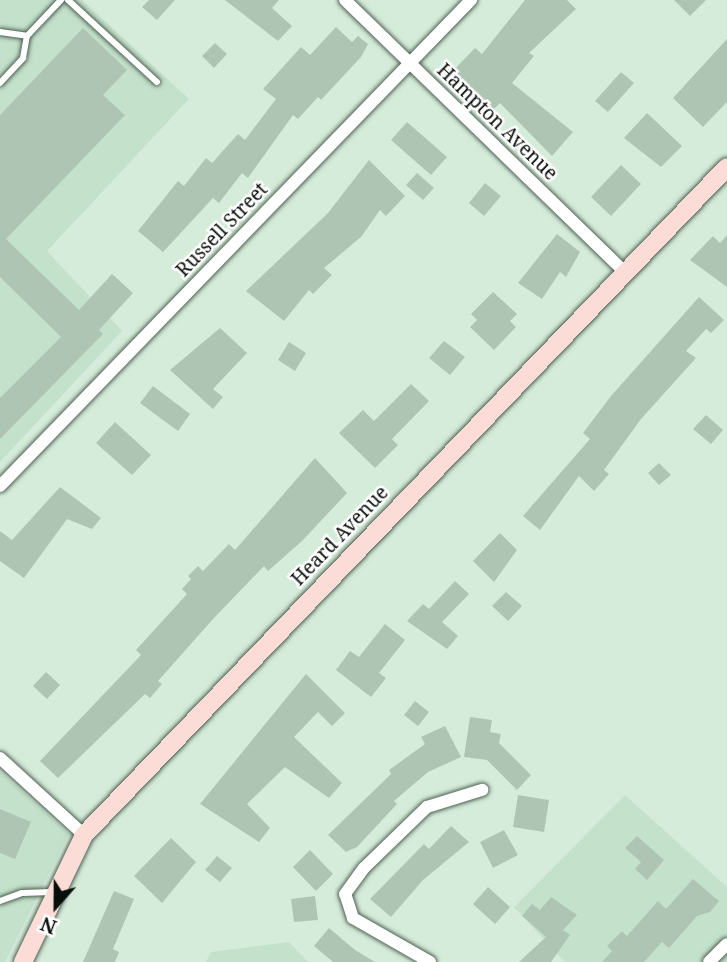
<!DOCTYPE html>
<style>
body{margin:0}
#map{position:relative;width:727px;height:962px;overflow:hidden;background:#d6ecdb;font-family:"Noto Serif",serif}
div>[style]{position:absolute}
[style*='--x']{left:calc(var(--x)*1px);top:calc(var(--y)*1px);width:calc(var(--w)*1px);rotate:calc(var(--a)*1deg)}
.built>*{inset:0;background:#c4e1cb}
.building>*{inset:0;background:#afc5b4}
.roads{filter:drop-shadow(0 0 2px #4e6153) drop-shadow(0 0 2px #4e6153)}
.lane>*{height:6px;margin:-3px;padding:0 3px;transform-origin:3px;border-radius:3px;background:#fff}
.street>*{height:12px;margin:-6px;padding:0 6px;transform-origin:6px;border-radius:6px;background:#fff}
.secondary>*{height:18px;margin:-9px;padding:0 9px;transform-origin:9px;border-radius:9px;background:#fbdcd7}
span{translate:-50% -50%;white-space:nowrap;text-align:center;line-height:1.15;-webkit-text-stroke:5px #fff;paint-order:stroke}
.street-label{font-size:19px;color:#080f0a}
.north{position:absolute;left:21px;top:871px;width:70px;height:70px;-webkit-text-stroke:5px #fff;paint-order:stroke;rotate:201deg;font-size:19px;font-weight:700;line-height:28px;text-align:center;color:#080f0a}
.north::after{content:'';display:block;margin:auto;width:24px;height:32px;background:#080f0a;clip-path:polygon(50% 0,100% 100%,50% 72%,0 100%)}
</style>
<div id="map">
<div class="built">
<i style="clip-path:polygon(0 0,82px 0,189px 99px,47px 251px,122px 331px,0 462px)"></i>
<i style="clip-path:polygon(0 771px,69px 834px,5px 962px,0 962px)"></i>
<i style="clip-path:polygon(625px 795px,727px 887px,727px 962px,565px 962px,514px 907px)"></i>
<i style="clip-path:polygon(289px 942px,308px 962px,206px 962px,211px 952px)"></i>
</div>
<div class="building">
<i style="clip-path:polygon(149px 0,175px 0,157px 20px,142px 7px)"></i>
<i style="clip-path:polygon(225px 0,279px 0,272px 8px,292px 26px,278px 41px)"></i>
<i style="clip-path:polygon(525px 0,567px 0,576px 9px,529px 53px,534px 56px,512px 83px,573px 132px,552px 156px,500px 103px,491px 112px,450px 74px,475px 48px,482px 54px)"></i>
<i style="clip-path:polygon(674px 0,706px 0,690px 16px)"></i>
<i style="clip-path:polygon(336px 27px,352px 42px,358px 36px,368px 44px,361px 57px,321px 100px,318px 97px,298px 119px,293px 115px,248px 178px,242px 173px,219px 203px,213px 198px,163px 252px,138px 231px,178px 181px,184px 186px,206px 158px,212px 163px,238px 134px,245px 140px,276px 99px,263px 89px,301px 47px,310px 55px)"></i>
<i style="clip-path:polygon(83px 28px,127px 70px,103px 95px,125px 115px,6px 239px,79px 310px,112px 274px,133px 293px,99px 330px,103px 334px,0 439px,0 398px,61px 337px,0 277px,0 115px)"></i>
<i style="clip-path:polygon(727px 39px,727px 102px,703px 127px,673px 98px)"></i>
<i style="clip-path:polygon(215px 43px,227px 54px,214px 68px,202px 56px)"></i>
<i style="clip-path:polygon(621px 72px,634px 83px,608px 112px,595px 101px)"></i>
<i style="clip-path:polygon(647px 113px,682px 146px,661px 167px,624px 138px)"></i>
<i style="clip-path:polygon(407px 122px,447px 157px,431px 175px,391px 140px)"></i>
<i style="clip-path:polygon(369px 160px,405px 196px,386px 216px,380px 210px,361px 237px,324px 268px,332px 275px,313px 294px,309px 290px,284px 321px,246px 291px,328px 213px)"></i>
<i style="clip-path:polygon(621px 165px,641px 184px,611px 216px,591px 197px)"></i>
<i style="clip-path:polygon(417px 173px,434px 188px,423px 200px,406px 185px)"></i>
<i style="clip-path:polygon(485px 183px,501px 196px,484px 216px,469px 203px)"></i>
<i style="clip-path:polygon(557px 234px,580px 252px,566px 277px,560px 272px,542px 299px,518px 283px)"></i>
<i style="clip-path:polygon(727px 235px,727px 287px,690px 260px,713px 236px,720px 243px)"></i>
<i style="clip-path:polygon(493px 292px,517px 314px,510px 321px,516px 327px,494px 350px,470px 327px,477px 320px,471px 314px)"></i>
<i style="clip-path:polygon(699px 297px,724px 320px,711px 333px,706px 329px,686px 351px,696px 358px,641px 419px,604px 470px,609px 474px,594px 491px,579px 476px,540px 530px,523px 516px,590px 439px,583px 433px,611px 396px)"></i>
<i style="clip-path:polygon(220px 328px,247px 353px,213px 389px,223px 397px,213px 409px,170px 370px)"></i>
<i style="clip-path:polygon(444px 341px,465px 357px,450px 375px,429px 358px)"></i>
<i style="clip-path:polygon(289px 342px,306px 353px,295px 371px,278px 360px)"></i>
<i style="clip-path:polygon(411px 384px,429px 401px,392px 439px,398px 445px,375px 468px,339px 433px,363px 410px,374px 421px)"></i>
<i style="clip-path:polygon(153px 386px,190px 414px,178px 431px,140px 403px)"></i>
<i style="clip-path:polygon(706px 415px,723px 430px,711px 444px,693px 429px)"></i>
<i style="clip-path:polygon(115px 422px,151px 455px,132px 475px,96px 443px)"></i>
<i style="clip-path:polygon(315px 458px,347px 493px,302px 541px,268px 571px,264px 566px,214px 618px,158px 681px,162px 684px,150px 698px,145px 694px,58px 778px,40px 761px,141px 655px,136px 650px,187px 594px,182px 589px,191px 579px,188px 576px,198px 566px,203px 571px,229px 544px,235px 550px)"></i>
<i style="clip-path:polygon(659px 463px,671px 475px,659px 485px,648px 473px)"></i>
<i style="clip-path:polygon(60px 487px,101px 518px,92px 529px,67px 519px,24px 578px,0 561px,0 531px,12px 540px)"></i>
<i style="clip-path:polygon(500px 533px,517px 550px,494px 582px,473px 561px)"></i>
<i style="clip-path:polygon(455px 581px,469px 594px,442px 622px,458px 636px,447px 649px,407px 621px,423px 604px,429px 609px)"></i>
<i style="clip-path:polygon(506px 592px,522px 606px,508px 621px,492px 606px)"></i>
<i style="clip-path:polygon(385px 624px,405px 640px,379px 673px,386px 678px,371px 697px,336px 670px,350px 651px,359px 657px)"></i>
<i style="clip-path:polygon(46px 672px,60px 685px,47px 699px,33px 686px)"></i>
<i style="clip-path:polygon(306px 674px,345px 713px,332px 726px,318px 712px,294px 737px,342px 783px,329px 798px,285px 767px,247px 804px,270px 828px,259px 842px,200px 804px)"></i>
<i style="clip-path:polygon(415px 701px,429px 712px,418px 726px,404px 715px)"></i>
<i style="clip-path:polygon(470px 717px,492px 720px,490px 732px,501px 734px,499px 743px,531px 775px,517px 790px,487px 760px,464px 757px)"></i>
<i style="clip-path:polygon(445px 726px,461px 757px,428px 772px,394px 801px,397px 804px,357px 847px,346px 852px,328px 835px,391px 774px,389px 770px,425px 744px,421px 737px)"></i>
<i style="clip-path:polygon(518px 795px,549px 800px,544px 832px,513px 827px)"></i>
<i style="clip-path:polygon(0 809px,31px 822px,15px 859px,0 853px)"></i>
<i style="clip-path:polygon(451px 826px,469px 842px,423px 880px,391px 917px,370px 899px,424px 844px,429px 849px)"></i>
<i style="clip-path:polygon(504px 830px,518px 855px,493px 868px,480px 842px)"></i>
<i style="clip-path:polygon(637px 836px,664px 860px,647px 880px,635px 869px,641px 862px,625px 848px)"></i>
<i style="clip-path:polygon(171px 838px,196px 862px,162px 903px,134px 876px)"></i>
<i style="clip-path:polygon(310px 850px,333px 874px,316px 891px,293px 867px)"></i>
<i style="clip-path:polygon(217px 856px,232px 868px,220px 882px,205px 870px)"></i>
<i style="clip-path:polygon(693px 879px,719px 901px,710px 912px,697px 916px,669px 948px,662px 942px,644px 962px,602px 962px,612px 951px,607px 946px,622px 931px,627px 936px,658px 901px,666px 909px)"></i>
<i style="clip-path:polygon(488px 887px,510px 907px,495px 924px,473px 904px)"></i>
<i style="clip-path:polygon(114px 891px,134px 899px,113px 949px,119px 952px,115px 962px,83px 962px)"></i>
<i style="clip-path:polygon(315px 896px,318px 920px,294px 922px,291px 899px)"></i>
<i style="clip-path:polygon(551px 897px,577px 915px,563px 930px,570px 935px,551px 962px,519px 962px,546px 937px,522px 916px,532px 904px,540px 910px)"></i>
<i style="clip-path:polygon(329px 928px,355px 950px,375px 962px,333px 962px,314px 946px)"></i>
</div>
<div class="roads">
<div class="lane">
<i style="--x:68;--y:0;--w:121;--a:42.7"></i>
<i style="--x:0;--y:32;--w:27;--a:8"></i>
<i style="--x:0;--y:83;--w:34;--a:-47"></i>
<i style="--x:23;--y:58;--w:22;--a:-80"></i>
<i style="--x:27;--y:36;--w:50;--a:-46.6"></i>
<i style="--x:0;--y:901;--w:23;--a:-20"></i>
<i style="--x:22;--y:893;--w:30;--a:-2"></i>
</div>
<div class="street">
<i style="--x:345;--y:0;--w:388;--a:44.2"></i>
<i style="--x:0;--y:486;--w:677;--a:-45.9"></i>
<i style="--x:0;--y:758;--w:114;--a:42.5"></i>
<i style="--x:430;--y:962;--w:89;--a:-150.3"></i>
<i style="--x:353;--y:918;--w:25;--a:-108"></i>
<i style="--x:345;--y:894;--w:32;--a:-54"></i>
<i style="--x:364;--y:868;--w:88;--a:-44.1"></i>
<i style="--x:427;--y:807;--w:58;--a:-17.2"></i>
<i style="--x:709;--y:962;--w:25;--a:-45"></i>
</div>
<div class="secondary">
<i style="--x:23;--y:962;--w:141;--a:-64.3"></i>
<i style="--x:84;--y:835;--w:927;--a:-46.09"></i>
</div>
</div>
<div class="street-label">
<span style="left:497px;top:122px;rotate:44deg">Hampton Avenue</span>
<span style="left:222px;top:230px;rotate:-46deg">Russell Street</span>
<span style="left:340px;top:536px;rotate:-46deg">Heard Avenue</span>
</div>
<div class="north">N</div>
</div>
